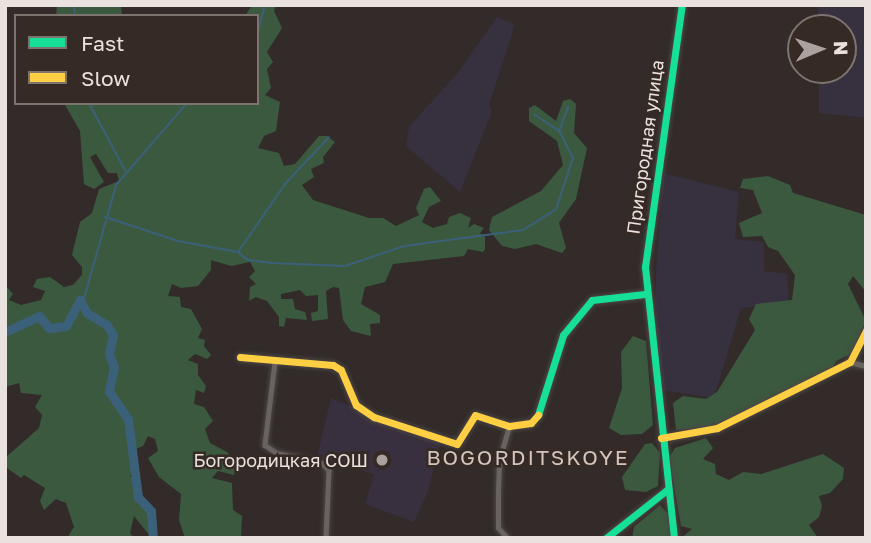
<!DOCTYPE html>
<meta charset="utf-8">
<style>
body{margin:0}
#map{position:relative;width:871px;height:543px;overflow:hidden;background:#322b29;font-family:"Golos Text",sans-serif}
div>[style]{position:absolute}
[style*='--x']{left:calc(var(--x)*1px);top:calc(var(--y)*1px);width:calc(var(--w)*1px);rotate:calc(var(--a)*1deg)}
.industrial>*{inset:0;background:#36303f}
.education>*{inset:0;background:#38303e}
.forest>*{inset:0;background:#3b593f}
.stream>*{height:2px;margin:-1px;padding:0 1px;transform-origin:1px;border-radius:1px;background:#3b617a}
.river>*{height:9px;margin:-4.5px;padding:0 4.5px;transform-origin:4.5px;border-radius:4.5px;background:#3b617a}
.roads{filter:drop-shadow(0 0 2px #4c4644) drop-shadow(0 0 2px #4c4644)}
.street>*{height:4.5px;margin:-2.25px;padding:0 2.25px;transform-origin:2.25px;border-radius:2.25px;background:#686260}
.fast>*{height:7px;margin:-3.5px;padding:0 3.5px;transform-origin:3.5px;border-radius:3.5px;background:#16e098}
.slow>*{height:7px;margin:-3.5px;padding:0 3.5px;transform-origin:3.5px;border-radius:3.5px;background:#ffcf43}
.dots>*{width:19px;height:19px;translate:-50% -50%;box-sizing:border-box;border:4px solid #362a25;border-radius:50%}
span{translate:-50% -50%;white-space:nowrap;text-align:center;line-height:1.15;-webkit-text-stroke:5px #362a25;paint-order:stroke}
.street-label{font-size:18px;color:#eae2df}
.poi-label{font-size:18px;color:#eae2df}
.right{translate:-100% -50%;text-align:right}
.quarter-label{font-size:21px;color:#d4c5be;letter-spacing:2px}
.frame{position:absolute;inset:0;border:7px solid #eae2df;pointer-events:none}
.legend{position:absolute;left:14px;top:14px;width:245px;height:91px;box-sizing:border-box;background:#362a25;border:2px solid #7e746f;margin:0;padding:9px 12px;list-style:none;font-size:21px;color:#eae2df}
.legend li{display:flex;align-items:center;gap:14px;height:35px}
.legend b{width:35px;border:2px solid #7e746f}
.north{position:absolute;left:787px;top:14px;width:70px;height:70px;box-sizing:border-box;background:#362a25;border:2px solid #7e746f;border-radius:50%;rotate:88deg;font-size:19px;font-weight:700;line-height:28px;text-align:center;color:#eae2df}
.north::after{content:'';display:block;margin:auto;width:24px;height:32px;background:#aaa29f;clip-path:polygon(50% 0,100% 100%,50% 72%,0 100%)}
</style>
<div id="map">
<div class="industrial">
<i style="clip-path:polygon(818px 5px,866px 5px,866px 118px,819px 113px,819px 70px,843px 70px,843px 28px,818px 28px)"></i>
<i style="clip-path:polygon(497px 17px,515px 25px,489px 105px,492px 111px,460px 192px,406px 146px,409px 127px,460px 70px)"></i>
<i style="clip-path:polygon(663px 173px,739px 192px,735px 239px,764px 242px,764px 271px,787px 274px,789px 304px,741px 308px,714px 398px,662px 390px,655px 342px,656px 272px)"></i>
</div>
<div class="education">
<i style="clip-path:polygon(331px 398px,440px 444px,428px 491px,414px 522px,365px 504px,374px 474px,317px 457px)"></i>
</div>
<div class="forest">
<i style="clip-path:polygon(57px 5px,121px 5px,122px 16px,56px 16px)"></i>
<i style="clip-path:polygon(252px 5px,276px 5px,274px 11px,282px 28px,267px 52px,273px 62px,267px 69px,271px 88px,265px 95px,280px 102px,276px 131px,264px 136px,258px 148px,279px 153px,284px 166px,295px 164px,319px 136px,327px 136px,335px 142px,323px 157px,324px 163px,311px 169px,314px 177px,302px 185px,313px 200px,369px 218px,383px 218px,396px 226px,419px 215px,416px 208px,424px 189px,430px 187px,441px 201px,429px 207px,422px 222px,433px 228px,447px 224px,449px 217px,460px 213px,471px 218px,468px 228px,474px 224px,484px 228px,480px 233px,485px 237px,485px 249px,483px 252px,468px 249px,464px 256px,393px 264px,385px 282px,365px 287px,361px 304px,380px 315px,380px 323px,370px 324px,371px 336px,351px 331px,343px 320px,339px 288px,333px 287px,326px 291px,328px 319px,312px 321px,311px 313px,318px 311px,318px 295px,306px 296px,300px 290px,281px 294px,281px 299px,293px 299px,295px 309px,305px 312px,307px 320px,286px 318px,284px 327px,279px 326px,279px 317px,267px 301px,256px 297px,249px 301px,250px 287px,256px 284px,249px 277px,255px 271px,250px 262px,231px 266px,211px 260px,211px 270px,198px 286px,181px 288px,172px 284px,168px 296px,180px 297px,181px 307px,191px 309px,202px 329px,198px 338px,205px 340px,204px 346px,211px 355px,207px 359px,195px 354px,188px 360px,198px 364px,198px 375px,206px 386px,204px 393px,196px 390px,194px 404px,204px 407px,213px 421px,205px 429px,210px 443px,227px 452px,239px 467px,234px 475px,218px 471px,212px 478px,232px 483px,233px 510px,242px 516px,241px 538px,185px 538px,179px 520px,181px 494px,159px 477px,148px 458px,158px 451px,155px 439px,148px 436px,143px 446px,136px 449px,137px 462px,130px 476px,137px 480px,134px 492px,148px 507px,150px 536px,134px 516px,130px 533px,134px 538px,67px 538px,74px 527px,66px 503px,56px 499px,44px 510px,40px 501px,45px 488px,24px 475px,21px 478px,7px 468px,5px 458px,39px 428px,42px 415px,35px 407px,42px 395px,21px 393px,19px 383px,5px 387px,5px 285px,13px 294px,9px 300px,21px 305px,41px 300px,45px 291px,33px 287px,37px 279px,50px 277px,64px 287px,73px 285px,82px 275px,82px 267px,72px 255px,80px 222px,92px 213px,99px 189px,119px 181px,117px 173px,108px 173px,96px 154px,90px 157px,104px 182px,94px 189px,84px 184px,80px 131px,64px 103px,257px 103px,257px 16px,245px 16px)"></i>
<i style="clip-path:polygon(570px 99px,576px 104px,574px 133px,587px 148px,576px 199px,559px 223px,566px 248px,562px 253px,536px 244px,515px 249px,502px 246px,489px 230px,492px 217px,541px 191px,563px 165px,557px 141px,529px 121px,529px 108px,535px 105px,556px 121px,563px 101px)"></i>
<i style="clip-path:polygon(768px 176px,790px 185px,793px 193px,866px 215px,866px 292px,853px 276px,848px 284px,866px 321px,851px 354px,836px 361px,831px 371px,714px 427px,676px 430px,673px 403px,683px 396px,706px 399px,717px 392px,755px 330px,749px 319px,756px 304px,792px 300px,795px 275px,778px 251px,768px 247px,762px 236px,743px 237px,739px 223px,762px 213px,753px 190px,740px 188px,743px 179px)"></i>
<i style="clip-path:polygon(633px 336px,646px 341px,653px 425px,642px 434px,621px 435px,609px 428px,622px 388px,621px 352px)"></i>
<i style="clip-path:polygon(706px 438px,713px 448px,703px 459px,715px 464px,716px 474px,729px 480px,743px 472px,761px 474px,823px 454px,844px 468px,843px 479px,830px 493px,819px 496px,822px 506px,819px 517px,809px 525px,818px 538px,681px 538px,692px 529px,681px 526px,669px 458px,675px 448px)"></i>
<i style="clip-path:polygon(652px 443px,660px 453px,658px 486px,646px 492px,625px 490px,622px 477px,645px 444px)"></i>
<i style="clip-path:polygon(660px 505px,668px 514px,671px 538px,632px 538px,634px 527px)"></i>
</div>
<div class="stream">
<i style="--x:74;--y:5;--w:11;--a:85"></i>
<i style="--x:257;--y:36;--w:32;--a:-76"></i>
<i style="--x:89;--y:103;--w:76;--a:61.8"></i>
<i style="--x:559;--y:131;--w:26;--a:-69"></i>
<i style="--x:105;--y:217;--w:77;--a:18.2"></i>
<i style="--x:178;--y:241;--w:61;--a:10.4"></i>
<i style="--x:238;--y:252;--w:83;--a:-55.3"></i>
<i style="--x:285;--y:184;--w:64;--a:-46.9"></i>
<i style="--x:238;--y:252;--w:13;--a:39"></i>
<i style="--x:248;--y:260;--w:23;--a:7"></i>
<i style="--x:271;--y:263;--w:74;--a:2.3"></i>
<i style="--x:345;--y:266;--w:62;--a:-18.7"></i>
<i style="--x:404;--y:246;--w:120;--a:-7.7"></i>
<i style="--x:523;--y:230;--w:39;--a:-32"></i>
<i style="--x:556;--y:209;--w:54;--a:-71.6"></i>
<i style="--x:573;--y:158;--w:30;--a:-117"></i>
<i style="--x:559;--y:131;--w:30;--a:-146"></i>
<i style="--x:83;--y:302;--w:122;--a:-74.2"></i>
<i style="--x:116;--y:185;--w:108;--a:-49.1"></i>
</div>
<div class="river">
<i style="--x:5;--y:332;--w:38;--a:-25"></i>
<i style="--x:39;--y:316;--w:16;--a:50"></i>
<i style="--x:49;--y:328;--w:17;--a:-7"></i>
<i style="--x:66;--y:326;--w:30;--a:-62"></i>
<i style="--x:80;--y:300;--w:15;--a:62"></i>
<i style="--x:87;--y:313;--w:23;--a:31"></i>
<i style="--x:107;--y:325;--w:12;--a:59"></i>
<i style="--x:113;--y:335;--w:19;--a:102"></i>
<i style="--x:109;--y:354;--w:14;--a:69"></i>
<i style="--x:114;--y:367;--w:25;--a:102"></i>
<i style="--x:109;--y:391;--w:34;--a:56"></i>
<i style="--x:128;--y:419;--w:79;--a:82.7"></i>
<i style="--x:138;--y:497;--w:19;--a:47"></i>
<i style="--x:151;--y:511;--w:27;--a:86"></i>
</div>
<div class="roads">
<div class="street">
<i style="--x:275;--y:362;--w:84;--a:96.9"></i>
<i style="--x:265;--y:445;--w:14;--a:34"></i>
<i style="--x:277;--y:453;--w:46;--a:12.5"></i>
<i style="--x:322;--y:463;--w:10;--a:45"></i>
<i style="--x:329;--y:470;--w:68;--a:92.5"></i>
<i style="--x:850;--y:362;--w:16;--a:14"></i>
<i style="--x:507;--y:538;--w:13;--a:-132"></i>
<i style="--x:498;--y:528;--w:37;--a:-90"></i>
<i style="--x:498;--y:491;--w:30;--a:-88"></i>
<i style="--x:499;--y:461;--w:36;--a:-74"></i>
</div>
<div class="fast">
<i style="--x:538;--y:415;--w:84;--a:-72.6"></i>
<i style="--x:563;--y:335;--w:45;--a:-50.4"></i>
<i style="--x:592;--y:300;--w:53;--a:-6.5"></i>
<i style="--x:606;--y:538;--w:79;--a:-38.3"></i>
<i style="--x:674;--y:538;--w:273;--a:-96.1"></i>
<i style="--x:645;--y:267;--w:265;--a:-82"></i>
</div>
<div class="slow">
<i style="--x:240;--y:357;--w:93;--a:4.9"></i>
<i style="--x:333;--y:365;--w:9;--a:32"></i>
<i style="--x:341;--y:370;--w:38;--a:67"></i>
<i style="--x:356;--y:405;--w:22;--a:34"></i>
<i style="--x:374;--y:417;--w:87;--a:18"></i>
<i style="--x:457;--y:444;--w:34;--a:-58"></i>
<i style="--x:475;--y:415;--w:36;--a:18"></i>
<i style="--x:509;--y:426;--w:22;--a:-8"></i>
<i style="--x:531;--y:423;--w:11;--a:-49"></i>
<i style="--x:661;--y:438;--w:57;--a:-10.1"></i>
<i style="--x:717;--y:428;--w:148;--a:-26.4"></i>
<i style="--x:850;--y:362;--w:36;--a:-63"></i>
</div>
</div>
<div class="dots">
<i style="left:382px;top:460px;background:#aaa29f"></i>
</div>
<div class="street-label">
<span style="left:645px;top:147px;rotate:-82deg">Пригородная улица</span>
</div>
<div class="poi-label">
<span class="right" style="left:368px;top:460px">Богородицкая СОШ</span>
</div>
<div class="quarter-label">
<span style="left:528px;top:457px">BOGORDITSKOYE</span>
</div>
<div class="frame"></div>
<ul class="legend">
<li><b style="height:9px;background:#16e098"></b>Fast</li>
<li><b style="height:9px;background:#ffcf43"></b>Slow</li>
</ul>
<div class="north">N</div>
</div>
